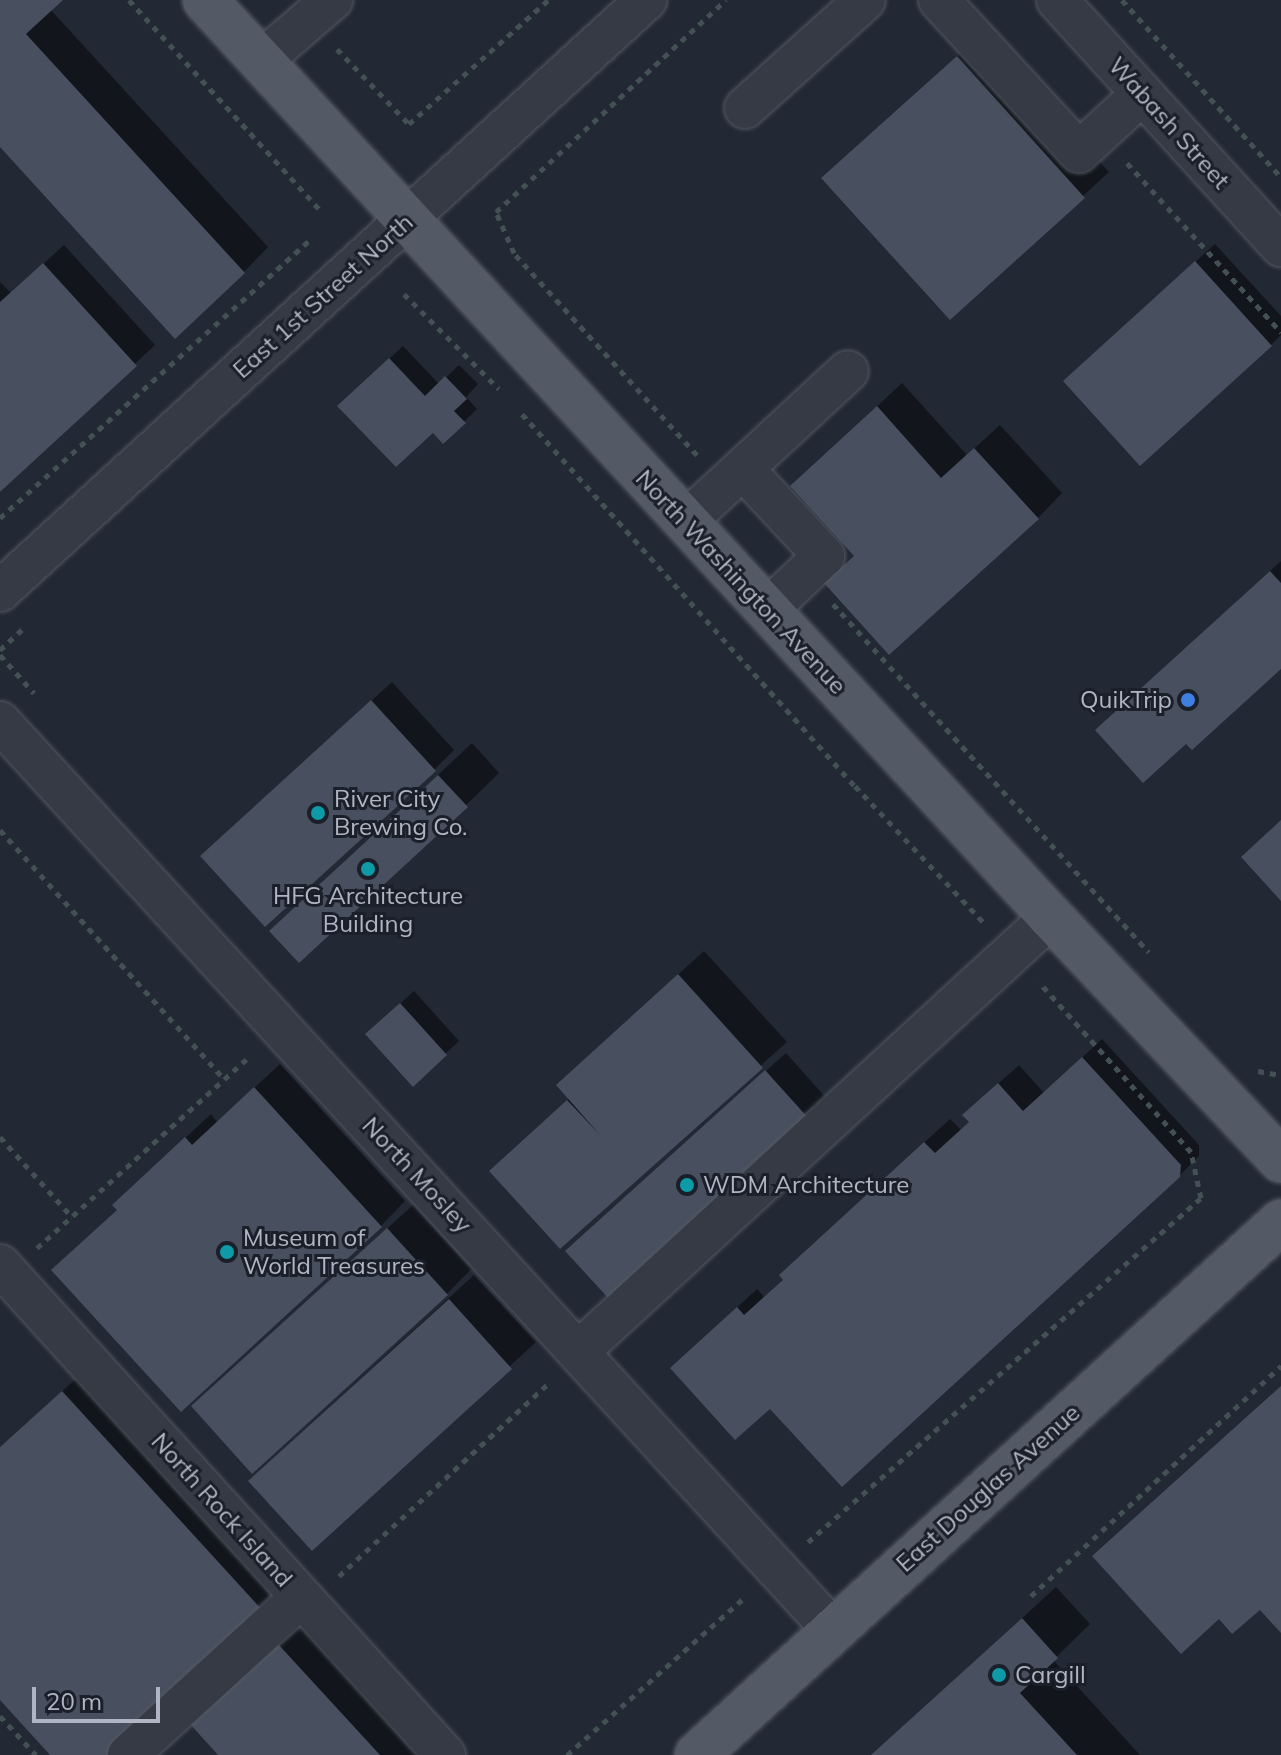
<!DOCTYPE html>
<style>
body{margin:0}
#map{position:relative;width:1281px;height:1755px;overflow:hidden;background:#222834;font-family:Mulish,sans-serif}
div>[style]{position:absolute}
[style*='--x']{left:calc(var(--x)*1px);top:calc(var(--y)*1px);width:calc(var(--w)*1px);rotate:calc(var(--a)*1deg)}
.shadow>*{inset:0;background:#0007}
.building>*{inset:0;background:#484f5e}
.path>*{height:5px;margin-top:-2.5px;transform-origin:0;background:repeating-linear-gradient(90deg,#435155 0 6px,transparent 0 12px)}
.roads{filter:drop-shadow(0 0 2px #525863) drop-shadow(0 0 2px #525863)}
.minor>*{height:40px;margin:-20px;padding:0 20px;transform-origin:20px;border-radius:20px;background:#353a45}
.major>*{height:44px;margin:-22px;padding:0 22px;transform-origin:22px;border-radius:22px;background:#535965}
.dots>*{width:22px;height:22px;translate:-50% -50%;box-sizing:border-box;border:4px solid #1a1f29;border-radius:50%}
span{translate:-50% -50%;white-space:nowrap;text-align:center;line-height:1.15;-webkit-text-stroke:6px #1a1f29;paint-order:stroke}
.street-label{font-size:24px;color:#afb5c2}
.poi-label{font-size:24px;color:#afb5c2}
.right{translate:-100% -50%;text-align:right}
.left{translate:0 -50%;text-align:left}
.scale{position:absolute;left:32px;top:1687px;width:128px;height:36px;box-sizing:border-box;border:4px solid #afb5c2;border-top:0;padding-left:10px;font-size:24px;line-height:28px;white-space:nowrap;color:#afb5c2;-webkit-text-stroke:6px #1a1f29;paint-order:stroke}
</style>
<div id="map">
<div class="shadow">
<i style="clip-path:polygon(0 0,60px 0,50px 9px,268px 247px,244px 272px,0 144px)"></i>
<i style="clip-path:polygon(983px 33px,1109px 172px,950px 318px,849px 154px)"></i>
<i style="clip-path:polygon(1215px 244px,1281px 316px,1281px 335px,1271px 345px,1085px 362px)"></i>
<i style="clip-path:polygon(64px 245px,155px 345px,0 490px,0 282px,11px 293px)"></i>
<i style="clip-path:polygon(403px 346px,439px 384px,459px 365px,478px 384px,466px 397px,477px 409px,444px 441px,433px 430px,353px 393px)"></i>
<i style="clip-path:polygon(902px 383px,967px 455px,1000px 425px,1062px 493px,1038px 518px,855px 555px,792px 486px)"></i>
<i style="clip-path:polygon(1281px 561px,1281px 666px,1186px 741px,1117px 711px)"></i>
<i style="clip-path:polygon(392px 682px,454px 750px,435px 769px,222px 837px)"></i>
<i style="clip-path:polygon(472px 743px,499px 773px,466px 805px,272px 931px)"></i>
<i style="clip-path:polygon(704px 951px,787px 1042px,636px 1177px,511px 1152px,570px 1098px,584px 1060px)"></i>
<i style="clip-path:polygon(414px 991px,459px 1041px,413px 1084px,380px 1022px)"></i>
<i style="clip-path:polygon(1102px 1039px,1199px 1145px,1199px 1156px,1179px 1176px,770px 1406px,692px 1349px,757px 1289px,765px 1298px,785px 1279px,806px 1250px,950px 1119px,961px 1130px,971px 1121px,984px 1096px,1019px 1065px,1044px 1093px)"></i>
<i style="clip-path:polygon(786px 1053px,827px 1099px,808px 1118px,587px 1232px)"></i>
<i style="clip-path:polygon(280px 1064px,405px 1201px,381px 1226px,119px 1209px,139px 1181px,211px 1114px,217px 1122px)"></i>
<i style="clip-path:polygon(413px 1205px,471px 1269px,447px 1294px,218px 1382px)"></i>
<i style="clip-path:polygon(474px 1275px,536px 1342px,312px 1548px,275px 1457px)"></i>
<i style="clip-path:polygon(88px 1368px,287px 1586px,104px 1755px,53px 1755px,0 1697px,0 1447px)"></i>
<i style="clip-path:polygon(1056px 1587px,1090px 1624px,1053px 1660px,1140px 1755px,873px 1755px)"></i>
<i style="clip-path:polygon(304px 1621px,427px 1755px,221px 1755px,193px 1724px)"></i>
</div>
<div class="building">
<i style="clip-path:polygon(0 0,63px 0,26px 34px,245px 273px,175px 339px,0 147px)"></i>
<i style="clip-path:polygon(957px 56px,1085px 198px,950px 320px,821px 178px)"></i>
<i style="clip-path:polygon(1195px 261px,1272px 346px,1140px 466px,1063px 381px)"></i>
<i style="clip-path:polygon(43px 263px,137px 366px,0 492px,0 302px)"></i>
<i style="clip-path:polygon(389px 358px,425px 396px,445px 376px,467px 399px,454px 411px,466px 423px,443px 444px,433px 433px,396px 467px,337px 406px)"></i>
<i style="clip-path:polygon(877px 406px,941px 478px,974px 448px,1039px 519px,889px 655px,824px 583px,854px 556px,790px 486px)"></i>
<i style="clip-path:polygon(1270px 571px,1281px 583px,1281px 669px,1192px 750px,1186px 744px,1143px 783px,1095px 730px)"></i>
<i style="clip-path:polygon(371px 700px,436px 771px,265px 927px,200px 856px)"></i>
<i style="clip-path:polygon(438px 775px,468px 807px,299px 963px,269px 931px)"></i>
<i style="clip-path:polygon(1281px 820px,1281px 901px,1241px 857px)"></i>
<i style="clip-path:polygon(678px 974px,763px 1068px,560px 1249px,489px 1171px,567px 1100px,600px 1135px,556px 1085px)"></i>
<i style="clip-path:polygon(400px 1003px,447px 1055px,413px 1087px,365px 1034px)"></i>
<i style="clip-path:polygon(1082px 1057px,1181px 1165px,1180px 1177px,842px 1487px,770px 1409px,735px 1440px,670px 1368px,737px 1307px,744px 1315px,783px 1280px,779px 1275px,924px 1142px,935px 1153px,969px 1122px,962px 1115px,998px 1083px,1023px 1111px)"></i>
<i style="clip-path:polygon(765px 1070px,810px 1120px,610px 1300px,565px 1251px)"></i>
<i style="clip-path:polygon(254px 1087px,382px 1227px,181px 1412px,51px 1270px,117px 1210px,112px 1205px,185px 1137px,192px 1145px)"></i>
<i style="clip-path:polygon(387px 1228px,448px 1295px,252px 1474px,191px 1406px)"></i>
<i style="clip-path:polygon(449px 1299px,512px 1369px,312px 1551px,248px 1481px)"></i>
<i style="clip-path:polygon(1281px 1386px,1281px 1633px,1260px 1610px,1232px 1634px,1219px 1619px,1181px 1654px,1092px 1556px)"></i>
<i style="clip-path:polygon(62px 1391px,264px 1612px,107px 1755px,50px 1755px,0 1700px,0 1447px)"></i>
<i style="clip-path:polygon(1022px 1618px,1058px 1658px,1020px 1693px,1077px 1755px,871px 1755px)"></i>
<i style="clip-path:polygon(278px 1644px,380px 1755px,218px 1755px,190px 1724px)"></i>
</div>
<div class="path">
<i style="--x:129;--y:0;--w:282;--a:47.7"></i>
<i style="--x:1122;--y:0;--w:238;--a:48.1"></i>
<i style="--x:337;--y:49;--w:104;--a:46.2"></i>
<i style="--x:409;--y:124;--w:186;--a:-41.7"></i>
<i style="--x:1127;--y:163;--w:229;--a:47.7"></i>
<i style="--x:404;--y:294;--w:134;--a:45"></i>
<i style="--x:522;--y:414;--w:499;--a:48.2"></i>
<i style="--x:855;--y:786;--w:187;--a:46.7"></i>
<i style="--x:697;--y:455;--w:273;--a:-132.2"></i>
<i style="--x:514;--y:253;--w:45;--a:-113.7"></i>
<i style="--x:496;--y:212;--w:313;--a:-42.7"></i>
<i style="--x:0;--y:518;--w:419;--a:-41.9"></i>
<i style="--x:833;--y:604;--w:470;--a:47.8"></i>
<i style="--x:0;--y:650;--w:34;--a:-43"></i>
<i style="--x:0;--y:655;--w:51;--a:48.2"></i>
<i style="--x:0;--y:830;--w:334;--a:48"></i>
<i style="--x:1258;--y:1071;--w:23;--a:10"></i>
<i style="--x:0;--y:1137;--w:108;--a:48"></i>
<i style="--x:37;--y:1248;--w:284;--a:-42"></i>
<i style="--x:808;--y:1542;--w:522;--a:-41.2"></i>
<i style="--x:1201;--y:1198;--w:47;--a:-102.3"></i>
<i style="--x:1191;--y:1152;--w:228;--a:-131.8"></i>
<i style="--x:339;--y:1576;--w:284;--a:-42.6"></i>
<i style="--x:1031;--y:1596;--w:340;--a:-42.6"></i>
<i style="--x:0;--y:1716;--w:53;--a:47.3"></i>
<i style="--x:567;--y:1755;--w:239;--a:-41.6"></i>
</div>
<div class="roads">
<div class="minor">
<i style="--x:939;--y:0;--w:207;--a:47.4"></i>
<i style="--x:1079;--y:152;--w:86;--a:-42.6"></i>
<i style="--x:1057;--y:0;--w:333;--a:47.7"></i>
<i style="--x:261;--y:61;--w:94;--a:-40.7"></i>
<i style="--x:745;--y:108;--w:161;--a:-42"></i>
<i style="--x:743;--y:469;--w:119;--a:47"></i>
<i style="--x:824;--y:556;--w:79;--a:136.5"></i>
<i style="--x:685;--y:522;--w:222;--a:-42.8"></i>
<i style="--x:0;--y:591;--w:876;--a:-42.45"></i>
<i style="--x:0;--y:722;--w:1232;--a:47.47"></i>
<i style="--x:0;--y:1265;--w:662;--a:47.76"></i>
<i style="--x:579;--y:1351;--w:641;--a:-42.6"></i>
<i style="--x:128;--y:1755;--w:234;--a:-42.4"></i>
</div>
<div class="major">
<i style="--x:205;--y:0;--w:1248;--a:47.31"></i>
<i style="--x:1051;--y:917;--w:335;--a:46.6"></i>
<i style="--x:697;--y:1755;--w:791;--a:-42.39"></i>
</div>
</div>
<div class="dots">
<i style="left:1188px;top:700px;background:#3f7fe0"></i>
<i style="left:318px;top:813px;background:#0f9aa8"></i>
<i style="left:368px;top:869px;background:#0f9aa8"></i>
<i style="left:687px;top:1185px;background:#0f9aa8"></i>
<i style="left:227px;top:1252px;background:#0f9aa8"></i>
<i style="left:999px;top:1675px;background:#0f9aa8"></i>
</div>
<div class="street-label">
<span style="left:1169px;top:123px;rotate:48deg">Wabash Street</span>
<span style="left:323px;top:296px;rotate:-42deg">East 1st Street North</span>
<span style="left:741px;top:582px;rotate:47deg">North Washington Avenue</span>
<span style="left:417px;top:1175px;rotate:47deg">North Mosley</span>
<span style="left:988px;top:1488px;rotate:-42deg">East Douglas Avenue</span>
<span style="left:222px;top:1510px;rotate:48deg">North Rock Island</span>
</div>
<div class="poi-label">
<span class="right" style="left:1172px;top:700px">QuikTrip</span>
<span class="left" style="left:334px;top:813px">River City<br>Brewing Co.</span>
<span style="left:368px;top:910px">HFG Architecture<br>Building</span>
<span class="left" style="left:703px;top:1185px">WDM Architecture</span>
<span class="left" style="left:243px;top:1252px">Museum of<br>World Treasures</span>
<span class="left" style="left:1015px;top:1675px">Cargill</span>
</div>
<div class="scale">20 m</div>
</div>
